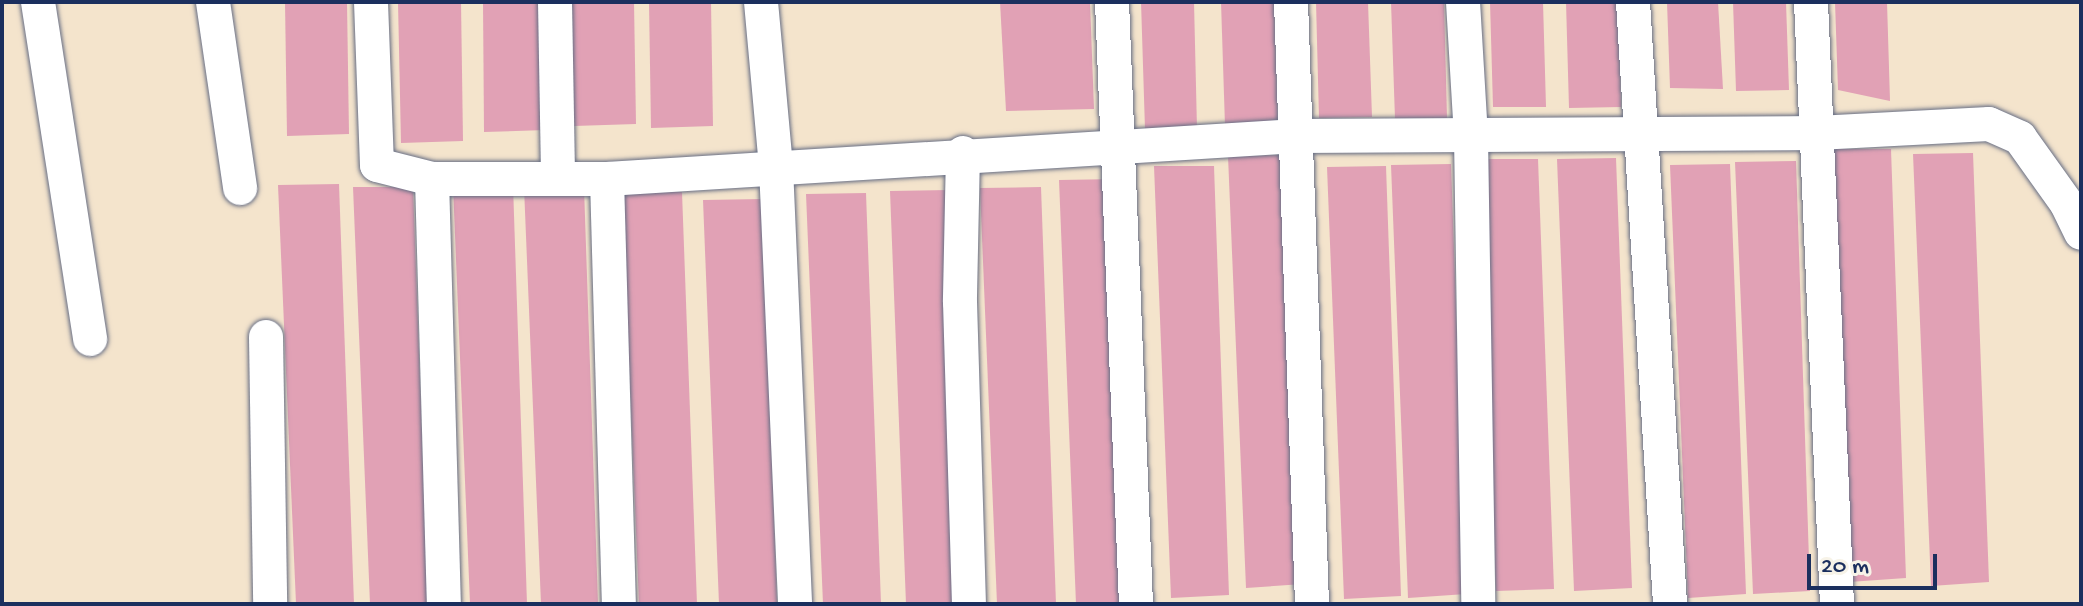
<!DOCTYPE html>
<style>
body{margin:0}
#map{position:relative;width:2083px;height:606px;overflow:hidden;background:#f4e4cc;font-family:"Gochi Hand",sans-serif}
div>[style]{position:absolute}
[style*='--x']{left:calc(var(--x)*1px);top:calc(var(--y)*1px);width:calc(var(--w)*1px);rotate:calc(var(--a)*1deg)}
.building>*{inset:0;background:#e1a1b5}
.roads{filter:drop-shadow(0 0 2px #676e84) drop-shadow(0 0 2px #676e84)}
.street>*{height:34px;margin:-17px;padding:0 17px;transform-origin:17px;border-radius:17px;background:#fff}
span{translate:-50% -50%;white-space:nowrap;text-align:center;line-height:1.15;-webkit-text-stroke:8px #f7f3e8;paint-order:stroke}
.frame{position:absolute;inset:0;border:4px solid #1b2f5e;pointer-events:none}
.scale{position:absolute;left:1807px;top:554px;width:130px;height:36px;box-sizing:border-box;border:4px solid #1b2f5e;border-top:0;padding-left:10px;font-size:24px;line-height:28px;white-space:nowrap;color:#1b2f5e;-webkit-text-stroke:6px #f7f3e8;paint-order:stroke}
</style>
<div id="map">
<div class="building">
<i style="clip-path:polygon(285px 2px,347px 2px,349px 134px,287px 136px)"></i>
<i style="clip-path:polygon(398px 2px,461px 2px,463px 141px,401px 143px)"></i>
<i style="clip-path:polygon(483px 2px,545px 2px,546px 130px,484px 132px)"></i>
<i style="clip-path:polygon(572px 2px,634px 2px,636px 124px,574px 126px)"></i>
<i style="clip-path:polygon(649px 2px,711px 2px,713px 126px,651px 128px)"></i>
<i style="clip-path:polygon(1000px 2px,1090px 2px,1094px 109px,1006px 111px)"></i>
<i style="clip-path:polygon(1141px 2px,1194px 2px,1197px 129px,1145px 129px)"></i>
<i style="clip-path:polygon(1221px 2px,1274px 2px,1278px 126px,1225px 126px)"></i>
<i style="clip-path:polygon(1316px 2px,1368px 2px,1372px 117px,1319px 118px)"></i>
<i style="clip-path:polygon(1391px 2px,1444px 2px,1447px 118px,1395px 119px)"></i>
<i style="clip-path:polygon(1490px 2px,1543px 2px,1546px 107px,1493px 107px)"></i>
<i style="clip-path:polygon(1566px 2px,1618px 2px,1621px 107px,1569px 108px)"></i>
<i style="clip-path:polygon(1667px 2px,1718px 2px,1723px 89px,1670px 88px)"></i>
<i style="clip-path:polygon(1733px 2px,1786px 2px,1789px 90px,1736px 91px)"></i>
<i style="clip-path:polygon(1835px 2px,1887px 2px,1890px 101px,1838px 90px)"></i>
<i style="clip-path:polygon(1831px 149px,1891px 149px,1906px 578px,1849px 582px)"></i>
<i style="clip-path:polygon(1973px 153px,1989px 582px,1931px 586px,1913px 154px)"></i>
<i style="clip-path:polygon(1288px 155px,1303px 584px,1246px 588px,1228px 156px)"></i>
<i style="clip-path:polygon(1616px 158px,1632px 588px,1574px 591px,1557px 159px)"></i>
<i style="clip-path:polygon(1478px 159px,1538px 159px,1554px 589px,1496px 591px)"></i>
<i style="clip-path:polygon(1796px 161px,1810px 591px,1753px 594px,1735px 162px)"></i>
<i style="clip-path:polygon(1451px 164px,1466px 594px,1408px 598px,1391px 165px)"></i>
<i style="clip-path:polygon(1730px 164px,1746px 594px,1688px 598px,1670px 165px)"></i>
<i style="clip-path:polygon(1154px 166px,1214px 166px,1229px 595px,1171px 598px)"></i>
<i style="clip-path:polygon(1386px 166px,1401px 596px,1344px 599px,1327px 167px)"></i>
<i style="clip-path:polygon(1119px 179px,1134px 604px,1076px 604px,1059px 180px)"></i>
<i style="clip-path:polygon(339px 184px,354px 604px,296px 604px,278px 185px)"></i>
<i style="clip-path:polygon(453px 185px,513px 185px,527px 604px,470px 604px)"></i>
<i style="clip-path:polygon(353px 187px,413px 187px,428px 604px,370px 604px)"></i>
<i style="clip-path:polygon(524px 187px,584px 187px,598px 604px,541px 604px)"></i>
<i style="clip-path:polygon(1041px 187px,1056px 604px,997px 604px,980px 188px)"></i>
<i style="clip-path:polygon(949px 190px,964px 604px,906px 604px,890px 191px)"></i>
<i style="clip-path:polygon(622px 192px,682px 192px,697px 604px,639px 604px)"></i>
<i style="clip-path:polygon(866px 193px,881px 604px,823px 604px,806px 194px)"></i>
<i style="clip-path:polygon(763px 199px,777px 604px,719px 604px,703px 200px)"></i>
</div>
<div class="roads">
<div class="street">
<i style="--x:38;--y:2;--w:341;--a:81.2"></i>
<i style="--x:213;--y:2;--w:188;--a:81.7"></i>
<i style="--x:371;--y:2;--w:163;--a:87.9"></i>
<i style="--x:377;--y:165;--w:57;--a:14.3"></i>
<i style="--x:432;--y:179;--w:175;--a:0"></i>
<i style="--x:607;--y:179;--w:691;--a:-3.57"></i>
<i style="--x:1297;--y:136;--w:520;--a:-0.33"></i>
<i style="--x:1817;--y:133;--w:172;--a:-3"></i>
<i style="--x:1989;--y:124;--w:34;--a:24"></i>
<i style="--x:2020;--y:138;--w:81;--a:54.5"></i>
<i style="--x:2067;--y:204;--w:32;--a:64"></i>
<i style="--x:555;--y:2;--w:175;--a:89"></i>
<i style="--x:761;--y:2;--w:166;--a:84.8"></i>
<i style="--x:776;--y:167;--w:437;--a:87.5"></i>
<i style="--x:1112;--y:2;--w:602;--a:87.72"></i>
<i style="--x:1291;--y:2;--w:602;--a:88"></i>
<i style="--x:1463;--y:2;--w:135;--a:86.6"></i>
<i style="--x:1471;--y:137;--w:467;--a:89.1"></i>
<i style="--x:1633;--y:2;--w:603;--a:86.48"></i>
<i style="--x:1811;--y:2;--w:603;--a:87.53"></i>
<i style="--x:963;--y:153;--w:149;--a:91.2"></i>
<i style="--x:960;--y:302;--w:302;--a:88.3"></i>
<i style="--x:432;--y:179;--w:425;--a:88.4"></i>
<i style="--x:607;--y:179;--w:425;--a:88.4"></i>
<i style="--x:266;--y:337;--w:267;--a:89.1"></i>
</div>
</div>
<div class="frame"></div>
<div class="scale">20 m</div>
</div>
